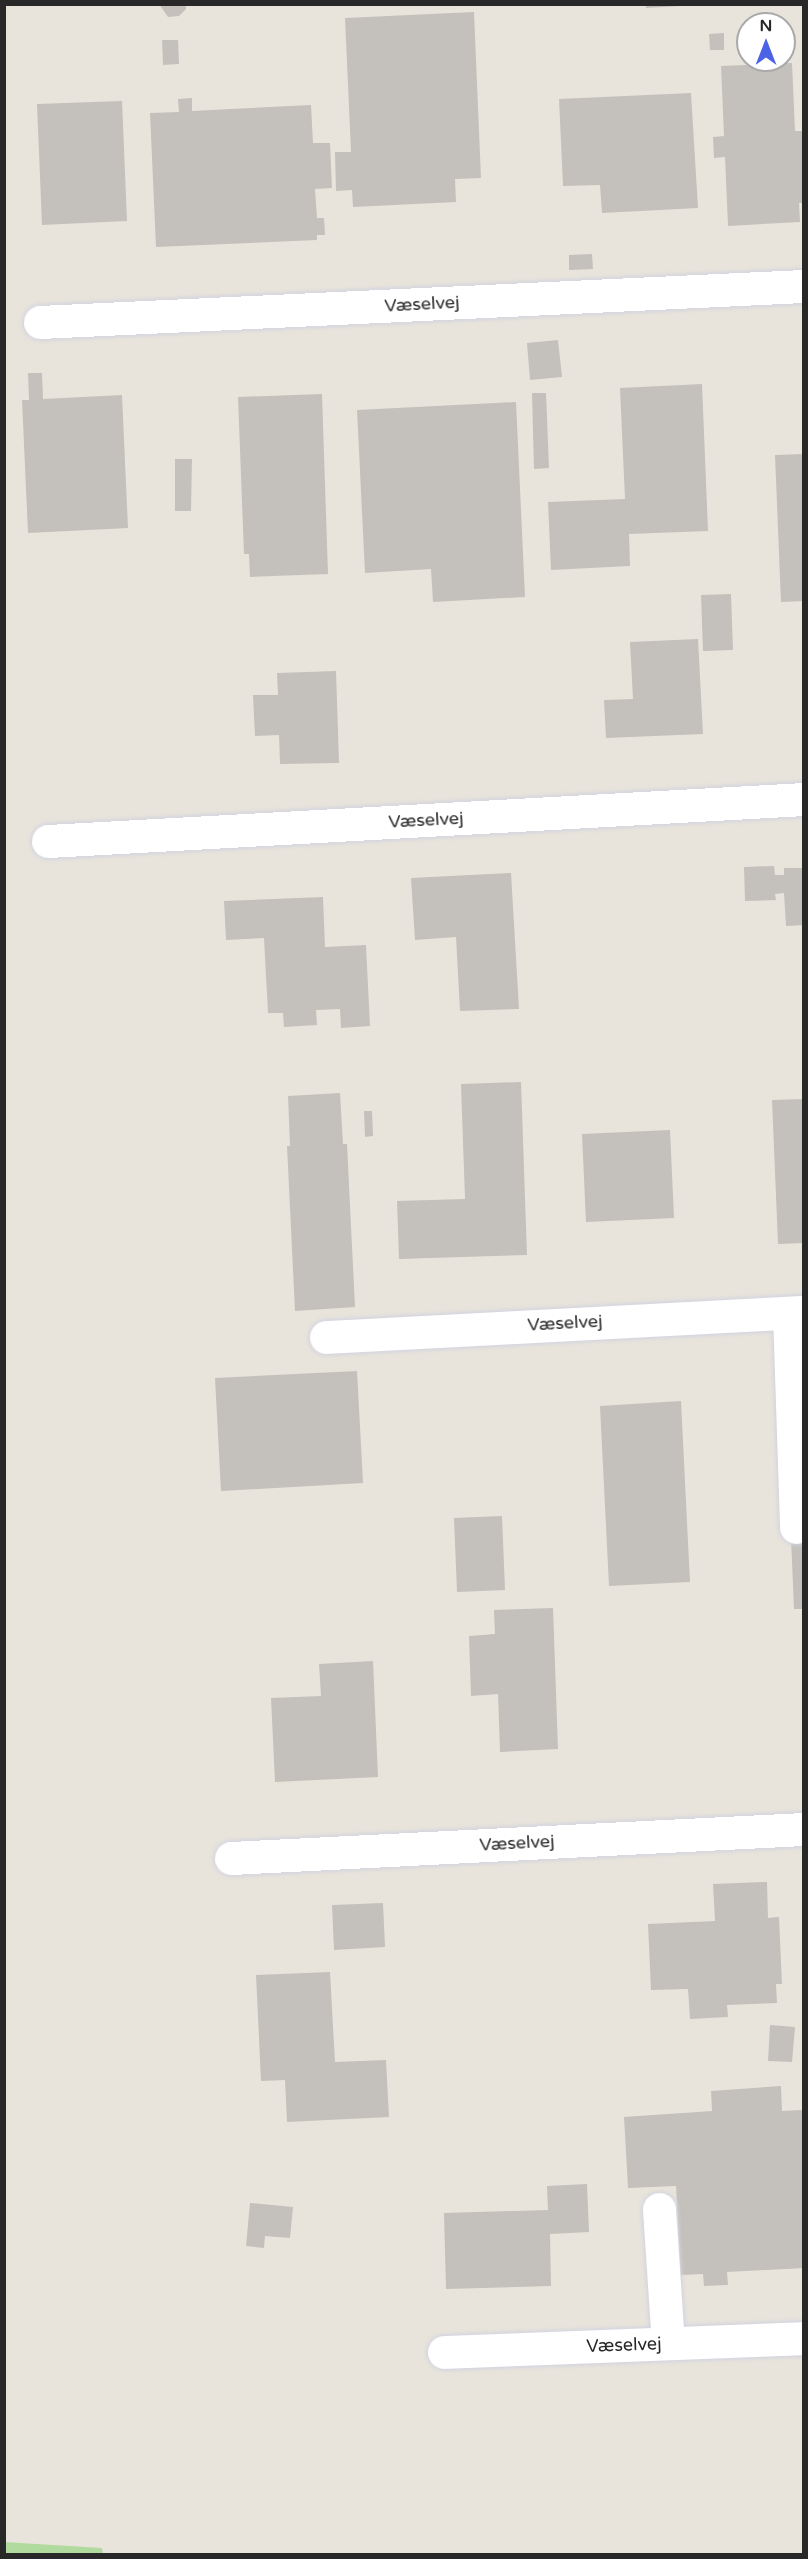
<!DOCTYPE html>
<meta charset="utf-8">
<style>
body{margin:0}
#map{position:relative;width:808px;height:2559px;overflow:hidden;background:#e9e4db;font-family:"Varela Round",sans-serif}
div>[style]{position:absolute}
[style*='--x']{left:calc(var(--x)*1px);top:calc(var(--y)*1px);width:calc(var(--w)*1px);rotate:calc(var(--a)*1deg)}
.green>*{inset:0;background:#b0da9e}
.building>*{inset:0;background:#c4c0bb}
.roads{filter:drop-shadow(0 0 2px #d1d3e0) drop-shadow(0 0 2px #d1d3e0)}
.minor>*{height:33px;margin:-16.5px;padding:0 16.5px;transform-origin:16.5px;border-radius:16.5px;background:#fff}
span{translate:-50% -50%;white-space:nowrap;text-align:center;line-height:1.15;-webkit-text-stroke:6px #fff;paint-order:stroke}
.street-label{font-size:18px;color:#282828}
.frame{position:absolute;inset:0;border:6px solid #282828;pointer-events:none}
.north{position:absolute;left:736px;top:12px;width:60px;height:60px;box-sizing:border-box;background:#fff;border:2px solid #a9a9a9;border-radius:50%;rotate:0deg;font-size:16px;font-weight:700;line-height:24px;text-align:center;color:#282828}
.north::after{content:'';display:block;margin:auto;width:21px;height:27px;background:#4d63e5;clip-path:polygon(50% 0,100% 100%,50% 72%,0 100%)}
</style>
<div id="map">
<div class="green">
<i style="clip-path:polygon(4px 2542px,102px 2548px,103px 2554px,5px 2554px)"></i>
</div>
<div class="building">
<i style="clip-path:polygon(159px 4px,186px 4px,186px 9px,179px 16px,168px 17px)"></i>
<i style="clip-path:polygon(646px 4px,681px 4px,681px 6px,646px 8px)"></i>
<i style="clip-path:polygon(474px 12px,481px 178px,455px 179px,456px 202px,353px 207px,352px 190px,336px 191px,335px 152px,351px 152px,345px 18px)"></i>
<i style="clip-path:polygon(724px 33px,724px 50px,710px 50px,709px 34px)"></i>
<i style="clip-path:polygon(162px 40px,178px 40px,179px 64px,163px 65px)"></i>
<i style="clip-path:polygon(792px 63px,795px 131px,804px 131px,804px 203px,799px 203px,800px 222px,728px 226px,725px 157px,714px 158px,713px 137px,724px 136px,721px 66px)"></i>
<i style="clip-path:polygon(691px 93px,698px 208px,602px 213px,600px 185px,563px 186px,559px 99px)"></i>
<i style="clip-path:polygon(192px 98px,192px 111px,311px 105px,313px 143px,330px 143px,332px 188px,315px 189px,317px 218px,324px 218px,325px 235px,317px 235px,317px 240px,156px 247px,150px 113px,179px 112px,178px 99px)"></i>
<i style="clip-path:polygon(122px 101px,127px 221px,42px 225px,37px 104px)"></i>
<i style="clip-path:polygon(592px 254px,593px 269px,569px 270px,569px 255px)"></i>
<i style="clip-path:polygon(558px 340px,562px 377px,530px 380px,527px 343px)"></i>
<i style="clip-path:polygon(28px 373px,42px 373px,43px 399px,122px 395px,128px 528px,28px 533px,22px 400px,29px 400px)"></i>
<i style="clip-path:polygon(702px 384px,708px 531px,629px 534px,630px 566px,551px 570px,548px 502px,625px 499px,620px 388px)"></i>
<i style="clip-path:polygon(532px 393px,546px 393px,549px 468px,534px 469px)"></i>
<i style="clip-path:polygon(322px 394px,328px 574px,250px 577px,249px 554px,244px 554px,238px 397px)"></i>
<i style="clip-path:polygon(516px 402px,525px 597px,433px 602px,431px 569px,365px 573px,357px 410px)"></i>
<i style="clip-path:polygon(804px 454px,804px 601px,781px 602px,775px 455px)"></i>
<i style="clip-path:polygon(175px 459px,192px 459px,191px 511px,175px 511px)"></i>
<i style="clip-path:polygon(731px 594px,733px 650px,703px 651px,701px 595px)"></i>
<i style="clip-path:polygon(698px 639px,703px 734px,606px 738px,604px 700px,633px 699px,630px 642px)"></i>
<i style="clip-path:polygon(336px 671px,339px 763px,280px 764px,279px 735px,255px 736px,253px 695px,278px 695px,277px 673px)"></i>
<i style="clip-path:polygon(774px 866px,775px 875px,784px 875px,784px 868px,804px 868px,804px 925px,786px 926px,784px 893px,775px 894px,776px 900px,745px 901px,744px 867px)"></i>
<i style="clip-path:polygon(511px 873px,519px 1009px,460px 1011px,456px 937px,415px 940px,411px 878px)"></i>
<i style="clip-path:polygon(323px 897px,325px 947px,366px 945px,370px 1026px,341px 1028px,340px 1009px,316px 1010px,317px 1025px,284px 1027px,283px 1013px,268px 1013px,264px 938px,226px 940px,224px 901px)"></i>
<i style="clip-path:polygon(521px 1082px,527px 1255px,399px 1259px,397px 1201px,465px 1199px,461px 1084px)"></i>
<i style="clip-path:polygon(340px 1093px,343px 1144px,347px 1144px,355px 1307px,295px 1311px,287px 1146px,290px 1146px,288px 1096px)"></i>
<i style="clip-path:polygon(804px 1099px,804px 1243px,778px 1244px,772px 1100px)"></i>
<i style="clip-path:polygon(364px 1111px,372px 1111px,373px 1136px,365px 1137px)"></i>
<i style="clip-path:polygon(670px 1130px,674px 1218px,586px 1222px,582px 1134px)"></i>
<i style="clip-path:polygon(357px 1371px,363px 1483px,221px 1491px,215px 1378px)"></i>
<i style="clip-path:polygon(681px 1401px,690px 1582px,609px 1586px,600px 1406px)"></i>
<i style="clip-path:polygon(502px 1516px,505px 1590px,457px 1592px,454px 1518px)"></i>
<i style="clip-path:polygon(804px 1537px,804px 1609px,794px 1609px,791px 1538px)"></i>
<i style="clip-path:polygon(553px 1608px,558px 1749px,500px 1752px,498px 1694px,471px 1696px,469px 1636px,495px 1634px,494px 1610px)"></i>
<i style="clip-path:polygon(373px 1661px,378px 1777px,275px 1782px,271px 1698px,321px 1696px,319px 1664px)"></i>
<i style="clip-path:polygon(767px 1882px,768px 1918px,779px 1917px,782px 1984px,776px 1984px,777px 2003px,727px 2005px,728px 2017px,690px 2019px,688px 1989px,651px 1990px,648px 1924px,715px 1921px,713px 1884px)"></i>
<i style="clip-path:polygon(383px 1903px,385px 1947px,334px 1950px,332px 1905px)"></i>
<i style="clip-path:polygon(330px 1972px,335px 2062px,386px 2060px,389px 2117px,287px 2122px,285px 2080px,261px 2081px,256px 1975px)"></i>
<i style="clip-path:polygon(770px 2025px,795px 2027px,792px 2062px,768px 2061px)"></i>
<i style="clip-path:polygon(781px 2086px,782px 2111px,802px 2110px,804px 2268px,727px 2272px,728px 2285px,704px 2286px,703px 2274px,681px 2275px,676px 2186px,628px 2188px,624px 2117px,712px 2111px,711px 2091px)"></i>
<i style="clip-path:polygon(587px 2184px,589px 2232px,550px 2234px,551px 2286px,446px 2289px,444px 2213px,548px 2210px,547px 2186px)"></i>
<i style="clip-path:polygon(250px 2203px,293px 2207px,290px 2238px,265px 2236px,264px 2248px,246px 2246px)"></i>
</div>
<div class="roads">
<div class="minor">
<i style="--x:40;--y:322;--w:765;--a:-2.7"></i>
<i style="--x:48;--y:841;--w:757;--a:-3.18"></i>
<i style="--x:789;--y:1313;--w:214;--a:88.1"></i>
<i style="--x:326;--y:1337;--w:479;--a:-3"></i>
<i style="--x:231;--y:1858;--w:574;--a:-2.9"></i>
<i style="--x:659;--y:2209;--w:134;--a:86.2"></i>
<i style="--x:444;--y:2352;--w:360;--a:-2.2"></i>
</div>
</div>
<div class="street-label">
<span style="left:422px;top:304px;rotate:-3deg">Væselvej</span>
<span style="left:426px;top:820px;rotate:-3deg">Væselvej</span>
<span style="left:565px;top:1323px;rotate:-3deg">Væselvej</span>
<span style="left:517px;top:1843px;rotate:-3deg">Væselvej</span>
<span style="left:624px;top:2345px;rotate:-2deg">Væselvej</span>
</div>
<div class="frame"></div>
<div class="north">N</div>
</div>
